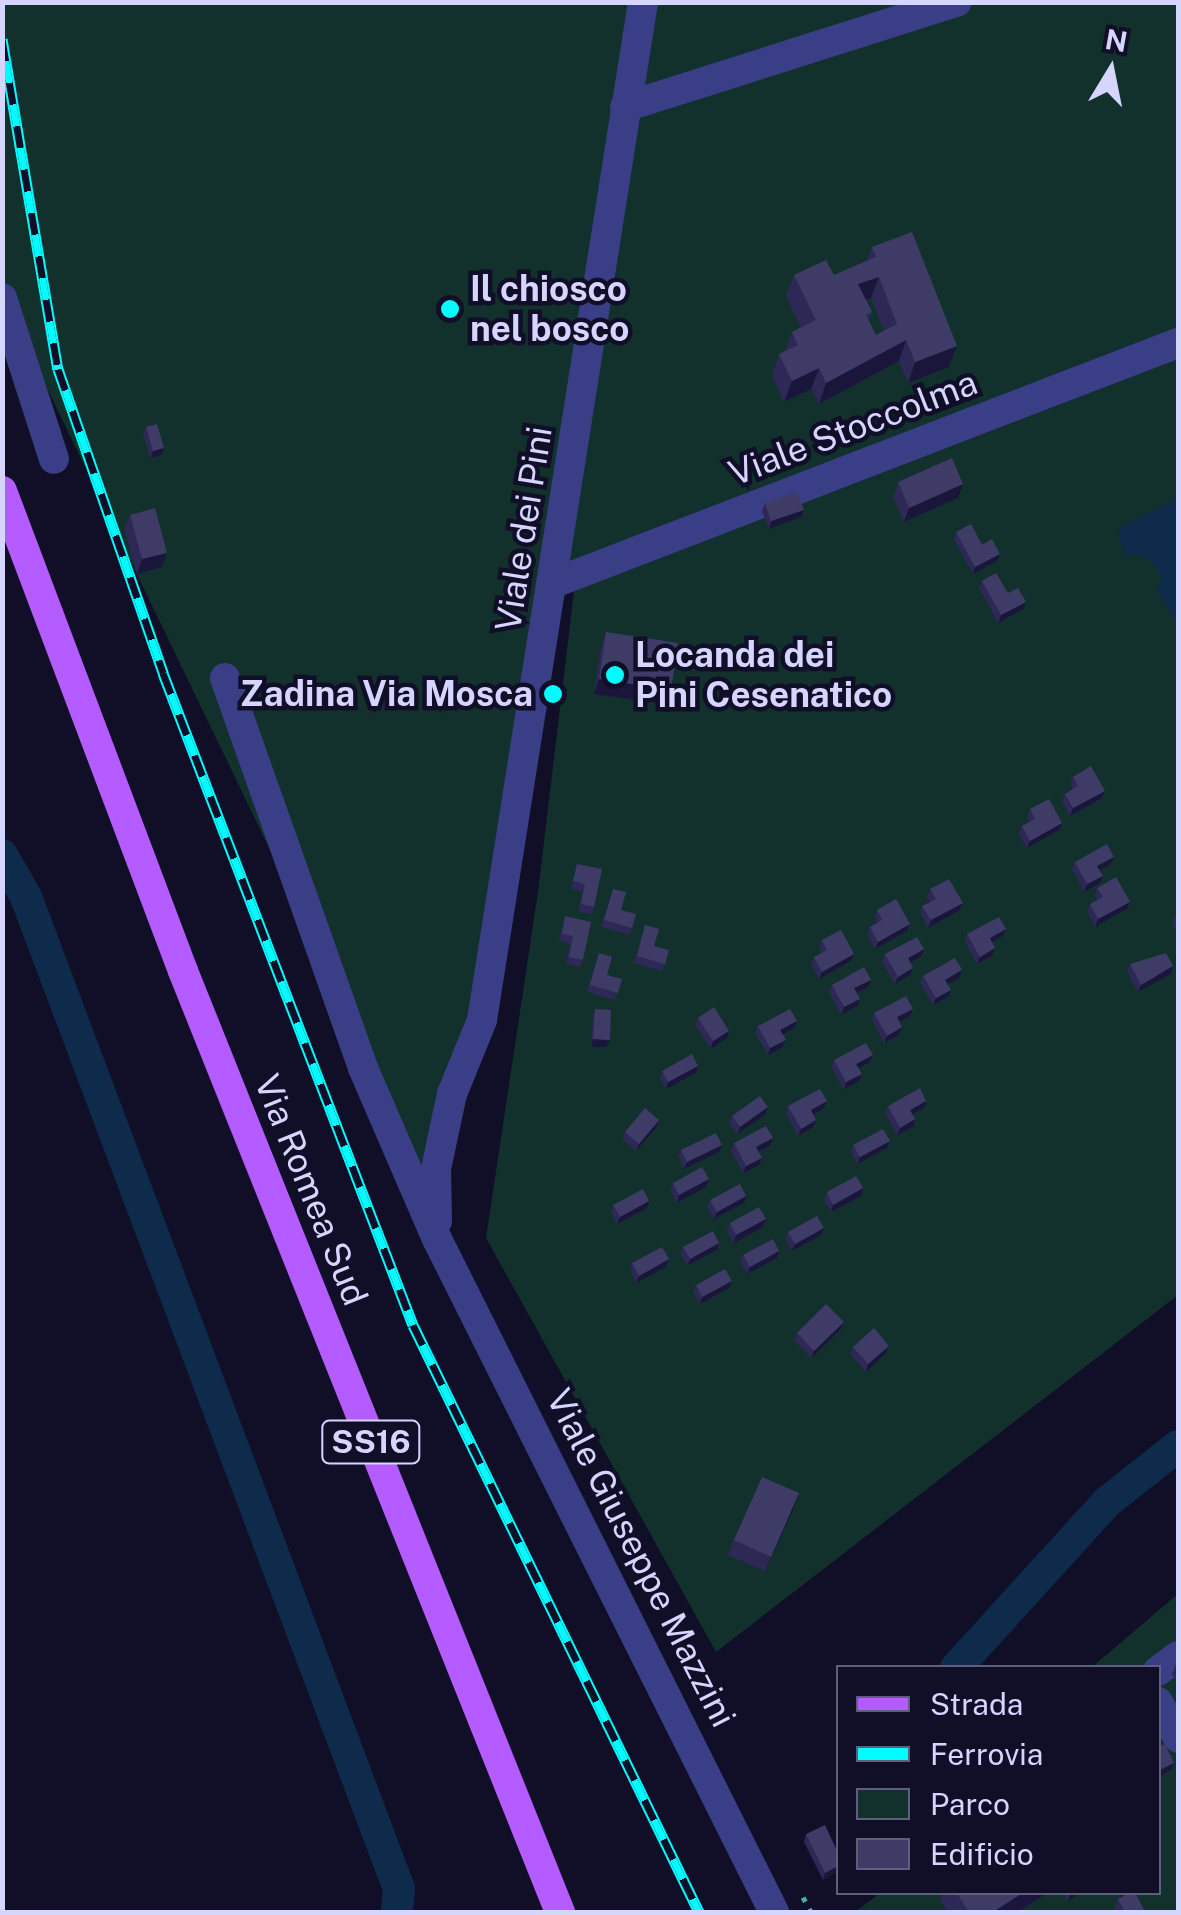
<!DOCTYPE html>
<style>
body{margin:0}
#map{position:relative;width:1181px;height:1915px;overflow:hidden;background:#110f27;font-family:"Public Sans",sans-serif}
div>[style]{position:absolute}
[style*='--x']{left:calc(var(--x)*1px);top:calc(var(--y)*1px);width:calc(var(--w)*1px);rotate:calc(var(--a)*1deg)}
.green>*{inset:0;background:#12312d}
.water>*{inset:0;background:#0e2b4c}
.canal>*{height:32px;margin:-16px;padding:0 16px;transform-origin:16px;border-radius:16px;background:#0e2b4c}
.path>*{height:5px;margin-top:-2.5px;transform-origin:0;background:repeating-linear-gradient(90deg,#2fb9a5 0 5px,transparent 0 13px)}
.minor>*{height:30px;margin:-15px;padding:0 15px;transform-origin:15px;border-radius:15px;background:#3a3e86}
.major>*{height:30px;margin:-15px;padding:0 15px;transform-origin:15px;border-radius:15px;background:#b45cff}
.rail>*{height:11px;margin-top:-5.5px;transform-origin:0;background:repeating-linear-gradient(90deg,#110f27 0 22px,#01fcff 0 44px);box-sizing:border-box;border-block:2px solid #01fcff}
.wall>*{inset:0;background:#2d2855}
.shaded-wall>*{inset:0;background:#1a163b}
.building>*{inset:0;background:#3f3b67}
.dots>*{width:28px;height:28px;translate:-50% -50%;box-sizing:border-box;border:5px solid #110f27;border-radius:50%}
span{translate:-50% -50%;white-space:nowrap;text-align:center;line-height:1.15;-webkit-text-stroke:9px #110f27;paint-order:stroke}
.shield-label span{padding:2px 8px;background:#110f27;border:2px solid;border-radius:8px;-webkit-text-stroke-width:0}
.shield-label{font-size:32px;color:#d6d5ff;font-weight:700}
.poi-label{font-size:35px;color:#d6d5ff;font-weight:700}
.left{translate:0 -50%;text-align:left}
.right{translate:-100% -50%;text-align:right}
.street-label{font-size:35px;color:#d6d5ff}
.frame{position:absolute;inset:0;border:5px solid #d6d5ff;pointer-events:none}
.legend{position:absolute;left:836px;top:1665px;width:325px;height:230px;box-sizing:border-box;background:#110f27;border:2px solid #605e7d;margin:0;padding:12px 18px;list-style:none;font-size:30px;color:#d6d5ff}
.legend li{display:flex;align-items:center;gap:20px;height:50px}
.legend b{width:50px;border:2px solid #605e7d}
.north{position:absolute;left:1061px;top:20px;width:100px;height:100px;-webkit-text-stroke:8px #110f27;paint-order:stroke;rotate:10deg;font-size:28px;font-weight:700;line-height:40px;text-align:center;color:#d6d5ff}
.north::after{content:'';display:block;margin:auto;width:35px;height:45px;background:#d6d5ff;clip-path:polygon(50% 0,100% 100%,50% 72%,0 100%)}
</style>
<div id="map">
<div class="green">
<i style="clip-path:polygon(3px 3px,1178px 3px,1178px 351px,554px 583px,437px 1239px,330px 974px,3px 297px)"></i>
<i style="clip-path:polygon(1178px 359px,1178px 1295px,716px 1652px,486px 1238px,538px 892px,574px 591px)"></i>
<i style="clip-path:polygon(1178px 1594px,1178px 1912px,855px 1912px,880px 1893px,1158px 1892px,1158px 1668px,1092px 1667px)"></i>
</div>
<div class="water">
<i style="clip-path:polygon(1178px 499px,1178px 617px,1173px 617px,1157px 590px,1162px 578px,1157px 567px,1143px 556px,1124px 556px,1118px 528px)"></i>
</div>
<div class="canal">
<i style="--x:2;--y:855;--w:48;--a:60.3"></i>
<i style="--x:26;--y:897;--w:1060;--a:69.39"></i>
<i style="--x:399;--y:1889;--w:23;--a:95"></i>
<i style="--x:956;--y:1668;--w:224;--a:-47.7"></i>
<i style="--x:1107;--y:1502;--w:90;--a:-38.3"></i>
</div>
<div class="path">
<i style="--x:803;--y:1897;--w:17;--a:62"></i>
</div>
<div class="minor">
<i style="--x:625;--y:107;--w:348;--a:-17.6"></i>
<i style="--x:2;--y:298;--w:169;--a:72.1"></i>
<i style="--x:554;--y:583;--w:669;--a:-21.04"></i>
<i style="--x:225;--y:678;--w:414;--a:70.5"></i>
<i style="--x:363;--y:1068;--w:186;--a:66.6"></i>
<i style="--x:437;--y:1239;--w:753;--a:63.4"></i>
<i style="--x:437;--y:1221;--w:52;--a:-91.1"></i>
<i style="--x:436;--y:1169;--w:77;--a:-78"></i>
<i style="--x:452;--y:1094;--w:80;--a:-67.9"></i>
<i style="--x:482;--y:1020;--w:1031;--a:-81.01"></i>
<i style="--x:1158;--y:1671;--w:25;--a:-37"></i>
<i style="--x:1158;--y:1702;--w:41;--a:60.9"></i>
</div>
<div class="major">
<i style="--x:2;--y:491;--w:513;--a:69.34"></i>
<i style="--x:183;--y:971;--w:1014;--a:68.17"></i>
</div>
<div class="rail">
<i style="--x:2;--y:39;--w:335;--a:80.4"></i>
<i style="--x:58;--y:369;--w:322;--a:70.9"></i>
<i style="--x:163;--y:673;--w:698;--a:69.02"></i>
<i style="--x:413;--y:1325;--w:653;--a:64.02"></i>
</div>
<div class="wall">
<i style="clip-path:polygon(evenodd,872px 247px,949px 367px,908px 383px,899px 361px,819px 404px,811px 389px,784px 402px,772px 375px,779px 354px,785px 352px,792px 332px,801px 328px,786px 296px,794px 275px,834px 275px,867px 260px,872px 247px,871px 298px,884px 331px,876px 335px,869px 320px,872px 312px,866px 300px,871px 298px)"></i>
<i style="clip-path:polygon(146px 427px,161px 455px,150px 458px,143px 434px)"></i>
<i style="clip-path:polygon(898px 482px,958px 498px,904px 522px,893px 497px)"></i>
<i style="clip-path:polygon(765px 503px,801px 517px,769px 529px,762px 511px)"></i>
<i style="clip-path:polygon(130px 515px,162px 567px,137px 574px,124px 529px)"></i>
<i style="clip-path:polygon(956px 532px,982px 545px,997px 561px,973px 574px,954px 540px)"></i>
<i style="clip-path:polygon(982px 581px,1008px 593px,1023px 609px,998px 623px,979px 588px)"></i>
<i style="clip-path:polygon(606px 632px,666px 704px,594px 694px,601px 647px)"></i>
<i style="clip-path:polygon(1073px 777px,1105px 791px,1102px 798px,1070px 816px,1062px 801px,1065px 794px,1073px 789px,1070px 784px)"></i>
<i style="clip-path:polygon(1030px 809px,1059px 830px,1027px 848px,1019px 834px,1022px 826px,1030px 822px,1027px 817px)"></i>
<i style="clip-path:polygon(1075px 862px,1111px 864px,1100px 870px,1100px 883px,1084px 892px,1072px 869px)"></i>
<i style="clip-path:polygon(577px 864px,594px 907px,592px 914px,578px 912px,582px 891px,571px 889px)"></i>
<i style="clip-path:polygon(1097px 888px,1127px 909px,1095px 927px,1087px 912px,1090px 904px,1098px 900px,1095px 895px)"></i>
<i style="clip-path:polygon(613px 889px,621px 910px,636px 914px,630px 935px,601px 927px)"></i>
<i style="clip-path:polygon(930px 889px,963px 903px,960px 910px,928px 928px,920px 913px,922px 906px,930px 902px,927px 897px)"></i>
<i style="clip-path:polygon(877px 910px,910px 924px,907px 931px,875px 949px,867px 934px,870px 927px,877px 923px,875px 917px)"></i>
<i style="clip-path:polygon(1178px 914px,1178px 934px,1172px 923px,1175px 916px)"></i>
<i style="clip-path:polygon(565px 916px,583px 960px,580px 967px,566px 964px,570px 944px,559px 941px)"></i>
<i style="clip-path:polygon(645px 925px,654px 946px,669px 950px,662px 971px,634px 963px)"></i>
<i style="clip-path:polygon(1006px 929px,1003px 936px,992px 943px,992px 956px,977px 964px,965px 942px,967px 934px)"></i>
<i style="clip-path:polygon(822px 940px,851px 961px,819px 979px,811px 964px,814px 957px,822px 953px,819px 947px)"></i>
<i style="clip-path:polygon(924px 949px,921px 957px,910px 963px,910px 975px,895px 984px,882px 962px,885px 954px)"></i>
<i style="clip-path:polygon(599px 953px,607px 975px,622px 979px,615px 1000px,587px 992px)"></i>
<i style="clip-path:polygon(1130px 964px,1173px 966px,1171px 974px,1138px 992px,1127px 972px)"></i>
<i style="clip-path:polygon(962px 970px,959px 978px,948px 984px,948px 997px,933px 1005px,920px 983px,923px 976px)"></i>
<i style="clip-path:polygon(832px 985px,868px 987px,857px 993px,857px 1006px,841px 1015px,829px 992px)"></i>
<i style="clip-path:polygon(595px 1009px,610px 1040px,607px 1047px,591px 1047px,593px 1016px)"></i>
<i style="clip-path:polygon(874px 1013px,910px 1016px,899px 1022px,902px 1027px,899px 1035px,884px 1043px,872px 1020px)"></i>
<i style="clip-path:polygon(698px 1018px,729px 1031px,727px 1038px,711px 1049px,695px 1025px)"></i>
<i style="clip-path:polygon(758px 1026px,794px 1028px,783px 1034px,786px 1040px,783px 1047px,768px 1055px,755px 1033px)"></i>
<i style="clip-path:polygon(873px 1055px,870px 1062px,859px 1068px,859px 1081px,844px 1090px,831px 1067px,834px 1060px)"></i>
<i style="clip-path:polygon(698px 1066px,696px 1073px,666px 1089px,660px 1078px,662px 1071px)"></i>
<i style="clip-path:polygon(827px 1101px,824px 1108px,813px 1115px,816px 1120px,813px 1127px,798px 1136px,786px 1114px,788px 1106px)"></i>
<i style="clip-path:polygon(888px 1106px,924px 1108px,912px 1114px,913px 1127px,897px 1135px,885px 1113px)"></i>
<i style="clip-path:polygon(765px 1115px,737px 1134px,729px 1123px,732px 1116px)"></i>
<i style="clip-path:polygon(659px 1120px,656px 1128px,636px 1151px,622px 1139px,625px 1132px)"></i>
<i style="clip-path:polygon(890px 1141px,887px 1148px,858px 1164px,851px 1152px,853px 1145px)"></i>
<i style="clip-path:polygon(734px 1143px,770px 1146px,759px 1152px,762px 1158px,759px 1165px,743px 1173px,731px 1151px)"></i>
<i style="clip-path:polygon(722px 1145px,719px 1152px,684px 1169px,679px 1157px,681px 1150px)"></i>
<i style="clip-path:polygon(709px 1179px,706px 1187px,677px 1203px,670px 1191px,673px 1183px)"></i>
<i style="clip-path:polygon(863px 1188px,861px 1196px,831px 1212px,824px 1200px,827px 1192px)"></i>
<i style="clip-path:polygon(710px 1200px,744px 1203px,714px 1219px,707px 1207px)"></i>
<i style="clip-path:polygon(649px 1201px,647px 1208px,617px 1224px,611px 1212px,613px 1205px)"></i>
<i style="clip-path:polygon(766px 1219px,763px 1227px,734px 1243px,727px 1231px,730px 1223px)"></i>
<i style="clip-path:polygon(788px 1232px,821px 1235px,792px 1251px,785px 1239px)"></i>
<i style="clip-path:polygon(719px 1243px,717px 1250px,687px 1266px,681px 1254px,683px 1247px)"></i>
<i style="clip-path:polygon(743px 1255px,777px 1258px,747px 1274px,740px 1262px)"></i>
<i style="clip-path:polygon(669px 1259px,666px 1267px,636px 1283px,630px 1270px,632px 1263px)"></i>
<i style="clip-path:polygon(696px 1285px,729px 1288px,700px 1304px,693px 1292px)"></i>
<i style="clip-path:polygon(844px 1322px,841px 1329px,811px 1358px,794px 1340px,797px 1333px)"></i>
<i style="clip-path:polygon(853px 1347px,886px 1353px,866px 1372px,850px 1354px)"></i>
<i style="clip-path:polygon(799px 1493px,765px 1571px,728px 1555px,734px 1540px)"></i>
<i style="clip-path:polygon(1178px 1659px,1178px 1684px,1172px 1674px)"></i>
<i style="clip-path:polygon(806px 1834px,838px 1853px,823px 1880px,804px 1842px)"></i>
<i style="clip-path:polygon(942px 1892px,1049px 1892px,1018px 1912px,948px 1912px,940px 1900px)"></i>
<i style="clip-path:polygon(1062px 1892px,1082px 1892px,1068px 1901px)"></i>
<i style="clip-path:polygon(1118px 1899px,1145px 1912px,1113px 1912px)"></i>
</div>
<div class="shaded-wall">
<i style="clip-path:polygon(879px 277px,871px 298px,851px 305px,858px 284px)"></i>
<i style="clip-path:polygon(906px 340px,899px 361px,819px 404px,826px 383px)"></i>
<i style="clip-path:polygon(957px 346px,949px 367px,908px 383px,915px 362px)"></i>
<i style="clip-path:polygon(819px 368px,811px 389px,784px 402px,792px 381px)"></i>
<i style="clip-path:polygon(164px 448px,161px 455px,150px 458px,153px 451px)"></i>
<i style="clip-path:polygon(963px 484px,958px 498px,904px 522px,909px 508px)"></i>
<i style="clip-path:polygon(804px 510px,801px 517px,769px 529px,771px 521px)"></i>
<i style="clip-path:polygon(167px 553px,162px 567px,137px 574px,142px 559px)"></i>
<i style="clip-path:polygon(1000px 554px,997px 561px,973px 574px,975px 567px)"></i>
<i style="clip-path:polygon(1026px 602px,1023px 609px,998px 623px,1001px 615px)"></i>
<i style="clip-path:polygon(599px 679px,671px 690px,666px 704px,594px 694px)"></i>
<i style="clip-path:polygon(1105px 791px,1102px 798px,1070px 816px,1073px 808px)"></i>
<i style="clip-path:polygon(1062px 823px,1059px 830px,1027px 848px,1030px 841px)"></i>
<i style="clip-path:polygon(1114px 857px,1111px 864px,1094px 873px,1097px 866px)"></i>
<i style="clip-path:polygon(1103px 876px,1100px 883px,1084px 892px,1087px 884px)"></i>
<i style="clip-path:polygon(1130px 902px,1127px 909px,1095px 927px,1098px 919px)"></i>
<i style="clip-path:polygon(963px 903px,960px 910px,928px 928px,931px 920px)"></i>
<i style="clip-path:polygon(910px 924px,907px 931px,875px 949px,878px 942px)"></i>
<i style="clip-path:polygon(1006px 929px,1003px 936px,987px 945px,990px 938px)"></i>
<i style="clip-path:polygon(995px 948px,992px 956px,977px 964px,980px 957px)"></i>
<i style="clip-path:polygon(924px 949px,921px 957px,905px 965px,908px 958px)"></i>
<i style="clip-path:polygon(854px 954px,851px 961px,819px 979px,822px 972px)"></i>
<i style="clip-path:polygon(1173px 966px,1171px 974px,1138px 992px,1141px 985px)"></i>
<i style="clip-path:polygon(913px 968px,910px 975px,895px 984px,898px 977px)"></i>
<i style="clip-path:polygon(962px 970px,959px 978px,942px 987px,945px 980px)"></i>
<i style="clip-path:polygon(871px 980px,868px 987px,852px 996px,854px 988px)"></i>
<i style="clip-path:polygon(951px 990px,948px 997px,933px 1005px,936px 998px)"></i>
<i style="clip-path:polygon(860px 999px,857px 1006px,841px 1015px,844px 1007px)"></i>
<i style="clip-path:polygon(913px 1009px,910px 1016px,894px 1024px,897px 1017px)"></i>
<i style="clip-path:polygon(797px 1021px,794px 1028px,778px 1037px,780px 1030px)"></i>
<i style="clip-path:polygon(902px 1027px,899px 1035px,884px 1043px,887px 1036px)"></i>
<i style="clip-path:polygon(729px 1031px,727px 1038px,711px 1049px,713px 1041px)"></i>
<i style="clip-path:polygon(593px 1039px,610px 1040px,607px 1047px,591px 1047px)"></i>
<i style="clip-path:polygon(786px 1040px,783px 1047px,768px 1055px,770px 1048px)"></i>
<i style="clip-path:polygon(873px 1055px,870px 1062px,853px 1071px,856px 1064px)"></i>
<i style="clip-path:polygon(698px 1066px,696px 1073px,666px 1089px,668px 1082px)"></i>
<i style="clip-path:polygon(862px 1074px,859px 1081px,844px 1090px,846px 1082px)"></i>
<i style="clip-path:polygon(827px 1101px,824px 1108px,808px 1118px,811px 1110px)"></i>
<i style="clip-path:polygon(926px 1101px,924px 1108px,907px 1117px,910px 1110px)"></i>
<i style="clip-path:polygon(768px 1107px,765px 1115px,737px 1134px,740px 1127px)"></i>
<i style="clip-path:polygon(915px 1119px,913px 1127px,897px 1135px,900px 1128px)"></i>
<i style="clip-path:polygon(659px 1120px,656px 1128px,636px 1151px,639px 1144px)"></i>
<i style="clip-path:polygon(816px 1120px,813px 1127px,798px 1136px,801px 1129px)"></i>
<i style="clip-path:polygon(773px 1138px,770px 1146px,753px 1154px,756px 1147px)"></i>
<i style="clip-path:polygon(890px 1141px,887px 1148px,858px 1164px,860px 1157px)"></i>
<i style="clip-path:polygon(722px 1145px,719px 1152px,684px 1169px,687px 1162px)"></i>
<i style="clip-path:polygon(762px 1158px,759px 1165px,743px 1173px,746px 1166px)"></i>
<i style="clip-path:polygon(709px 1179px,706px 1187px,677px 1203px,679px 1195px)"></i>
<i style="clip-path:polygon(863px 1188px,861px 1196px,831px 1212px,833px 1205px)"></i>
<i style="clip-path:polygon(746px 1196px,744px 1203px,714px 1219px,717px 1212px)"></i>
<i style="clip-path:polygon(649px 1201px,647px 1208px,617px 1224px,620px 1217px)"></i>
<i style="clip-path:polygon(766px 1219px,763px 1227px,734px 1243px,736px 1235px)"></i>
<i style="clip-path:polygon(824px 1228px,821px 1235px,792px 1251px,795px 1244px)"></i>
<i style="clip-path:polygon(719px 1243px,717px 1250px,687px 1266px,690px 1259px)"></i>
<i style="clip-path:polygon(779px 1251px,777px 1258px,747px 1274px,750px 1267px)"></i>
<i style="clip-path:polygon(669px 1259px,666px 1267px,636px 1283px,639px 1276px)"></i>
<i style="clip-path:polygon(732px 1281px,729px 1288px,700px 1304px,702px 1297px)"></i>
<i style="clip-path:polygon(844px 1322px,841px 1329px,811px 1358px,814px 1351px)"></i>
<i style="clip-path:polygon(889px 1346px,886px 1353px,866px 1372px,868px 1364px)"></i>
<i style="clip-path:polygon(799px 1493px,794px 1508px,765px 1571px,771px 1557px)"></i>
<i style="clip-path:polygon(1174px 1763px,1171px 1770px,1158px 1777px,1158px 1771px)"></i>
<i style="clip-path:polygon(838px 1866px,838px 1872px,823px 1880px,825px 1873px)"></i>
<i style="clip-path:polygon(1024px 1892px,1049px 1892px,1018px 1912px,993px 1912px)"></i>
<i style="clip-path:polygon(1071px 1892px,1082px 1892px,1068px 1901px)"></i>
</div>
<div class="building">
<i style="clip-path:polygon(evenodd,912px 232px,957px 346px,915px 362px,906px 340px,826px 383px,819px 368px,792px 381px,779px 354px,798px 345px,792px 332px,816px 320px,794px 275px,826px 260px,834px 275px,876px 257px,872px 247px,912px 232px,879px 277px,897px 324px,876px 335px,866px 315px,872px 312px,858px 284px,879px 277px)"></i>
<i style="clip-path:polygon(157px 424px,164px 448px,153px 451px,146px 427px)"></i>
<i style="clip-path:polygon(952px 458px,963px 484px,909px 508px,898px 482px)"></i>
<i style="clip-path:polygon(797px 492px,804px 510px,771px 521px,765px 503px)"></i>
<i style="clip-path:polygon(155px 508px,167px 553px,142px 559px,130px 515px)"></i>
<i style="clip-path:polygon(971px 524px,982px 545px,992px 539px,1000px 554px,975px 567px,956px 532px)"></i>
<i style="clip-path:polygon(996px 573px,1008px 593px,1018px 588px,1026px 602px,1001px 615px,982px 581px)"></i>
<i style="clip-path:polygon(606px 632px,678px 643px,671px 690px,599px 679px)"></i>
<i style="clip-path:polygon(1091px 766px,1105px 791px,1073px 808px,1065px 794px,1078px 786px,1073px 777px)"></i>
<i style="clip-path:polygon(1049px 799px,1062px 823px,1030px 841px,1022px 826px,1035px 819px,1030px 809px)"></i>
<i style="clip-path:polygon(1107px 844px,1114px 857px,1097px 866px,1103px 876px,1087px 884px,1075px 862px)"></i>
<i style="clip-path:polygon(577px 864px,602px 869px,594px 907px,581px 904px,585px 884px,573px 881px)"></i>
<i style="clip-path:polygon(1116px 877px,1130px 902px,1098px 919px,1090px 904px,1103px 897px,1097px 888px)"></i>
<i style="clip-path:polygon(949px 879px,963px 903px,931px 920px,922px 906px,936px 899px,930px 889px)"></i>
<i style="clip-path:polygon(613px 889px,626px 892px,621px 910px,636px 914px,632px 928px,604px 920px)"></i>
<i style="clip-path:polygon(896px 899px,910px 924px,878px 942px,870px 927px,882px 920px,877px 910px)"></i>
<i style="clip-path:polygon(565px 916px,591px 922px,583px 960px,569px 957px,573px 936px,562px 934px)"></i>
<i style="clip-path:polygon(999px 917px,1006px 929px,990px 938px,995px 948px,980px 957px,967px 934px)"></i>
<i style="clip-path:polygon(645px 925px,659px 929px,654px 946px,669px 950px,665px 964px,637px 956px)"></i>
<i style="clip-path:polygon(841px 930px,854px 954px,822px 972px,814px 957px,827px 950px,822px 940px)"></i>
<i style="clip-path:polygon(917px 937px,924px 949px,908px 958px,913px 968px,898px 977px,885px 954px)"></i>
<i style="clip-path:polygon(599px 953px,612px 957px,607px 975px,622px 979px,618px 993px,590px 985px)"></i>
<i style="clip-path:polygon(1166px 953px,1173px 966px,1141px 985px,1130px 964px)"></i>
<i style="clip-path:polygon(955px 958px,962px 970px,945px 980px,951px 990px,936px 998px,923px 976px)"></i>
<i style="clip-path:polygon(864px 967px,871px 980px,854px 988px,860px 999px,844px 1007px,832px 985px)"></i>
<i style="clip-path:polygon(906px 996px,913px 1009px,897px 1017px,902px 1027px,887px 1036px,874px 1013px)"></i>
<i style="clip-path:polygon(714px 1007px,729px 1031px,713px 1041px,698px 1018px)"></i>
<i style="clip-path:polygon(595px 1009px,611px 1010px,610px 1040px,593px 1039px)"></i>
<i style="clip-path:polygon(790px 1009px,797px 1021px,780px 1030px,786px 1040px,770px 1048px,758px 1026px)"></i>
<i style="clip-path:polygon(866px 1043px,873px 1055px,856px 1064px,862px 1074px,846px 1082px,834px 1060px)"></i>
<i style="clip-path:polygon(692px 1054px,698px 1066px,668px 1082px,662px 1071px)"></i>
<i style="clip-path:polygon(920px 1088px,926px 1101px,910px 1110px,915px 1119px,900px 1128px,888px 1106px)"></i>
<i style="clip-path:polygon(820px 1089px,827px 1101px,811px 1110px,816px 1120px,801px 1129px,788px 1106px)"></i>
<i style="clip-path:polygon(760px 1096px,768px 1107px,740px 1127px,732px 1116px)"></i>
<i style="clip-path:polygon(645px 1108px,659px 1120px,639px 1144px,625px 1132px)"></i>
<i style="clip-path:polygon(766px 1126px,773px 1138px,756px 1147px,762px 1158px,746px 1166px,734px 1143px)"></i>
<i style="clip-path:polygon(883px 1129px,890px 1141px,860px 1157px,853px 1145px)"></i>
<i style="clip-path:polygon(716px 1133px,722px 1145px,687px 1162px,681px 1150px)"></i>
<i style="clip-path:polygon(702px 1167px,709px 1179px,679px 1195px,673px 1183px)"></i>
<i style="clip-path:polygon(856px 1176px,863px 1188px,833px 1205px,827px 1192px)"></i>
<i style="clip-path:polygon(740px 1184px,746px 1196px,717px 1212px,710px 1200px)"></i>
<i style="clip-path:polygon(643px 1189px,649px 1201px,620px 1217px,613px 1205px)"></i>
<i style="clip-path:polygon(759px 1207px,766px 1219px,736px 1235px,730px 1223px)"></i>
<i style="clip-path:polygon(817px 1216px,824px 1228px,795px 1244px,788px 1232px)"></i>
<i style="clip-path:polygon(713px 1231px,719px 1243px,690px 1259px,683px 1247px)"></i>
<i style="clip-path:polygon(773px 1239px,779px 1251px,750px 1267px,743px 1255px)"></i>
<i style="clip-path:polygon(662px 1247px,669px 1259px,639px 1276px,632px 1263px)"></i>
<i style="clip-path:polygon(725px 1269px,732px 1281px,702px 1297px,696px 1285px)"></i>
<i style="clip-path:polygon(826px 1304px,844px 1322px,814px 1351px,797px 1333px)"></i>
<i style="clip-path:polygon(874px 1328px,889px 1346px,868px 1364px,853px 1347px)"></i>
<i style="clip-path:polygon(762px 1477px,799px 1493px,771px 1557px,734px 1540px)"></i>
<i style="clip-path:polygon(1165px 1744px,1174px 1763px,1158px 1771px,1158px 1747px)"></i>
<i style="clip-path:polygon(825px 1825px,838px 1853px,838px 1866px,825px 1873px,806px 1834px)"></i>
<i style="clip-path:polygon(956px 1892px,1024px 1892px,993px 1912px,969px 1912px)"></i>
<i style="clip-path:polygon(1131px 1892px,1135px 1892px,1145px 1912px,1118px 1912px,1124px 1910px,1118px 1899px)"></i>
</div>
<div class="dots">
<i style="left:450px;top:309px;background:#01fcff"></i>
<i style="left:615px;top:675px;background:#01fcff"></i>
<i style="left:553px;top:694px;background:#01fcff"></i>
</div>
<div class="shield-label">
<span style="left:371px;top:1442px">SS16</span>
</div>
<div class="poi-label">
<span class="left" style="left:470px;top:309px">Il chiosco<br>nel bosco</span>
<span class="left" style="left:635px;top:675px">Locanda dei<br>Pini Cesenatico</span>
<span class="right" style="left:533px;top:694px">Zadina Via Mosca</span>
</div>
<div class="street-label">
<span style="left:853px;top:428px;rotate:-21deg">Viale Stoccolma</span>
<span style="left:524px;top:529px;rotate:-81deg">Viale dei Pini</span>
<span style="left:311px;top:1190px;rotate:68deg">Via Romea Sud</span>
<span style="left:641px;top:1558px;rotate:63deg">Viale Giuseppe Mazzini</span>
</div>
<div class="frame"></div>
<ul class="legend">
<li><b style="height:12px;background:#b45cff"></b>Strada</li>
<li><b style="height:12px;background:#01fcff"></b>Ferrovia</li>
<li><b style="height:28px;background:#12312d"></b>Parco</li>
<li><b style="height:28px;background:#3f3b67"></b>Edificio</li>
</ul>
<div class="north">N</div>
</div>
